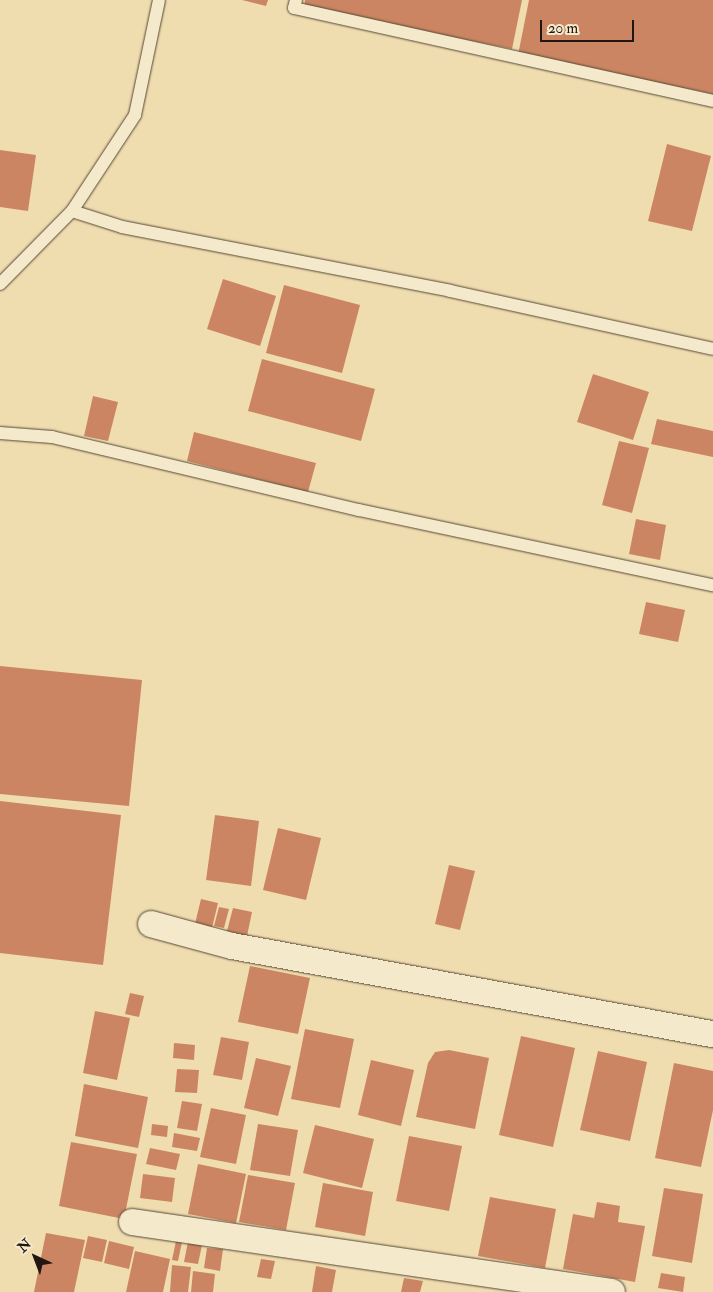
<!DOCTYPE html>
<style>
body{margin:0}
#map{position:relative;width:713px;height:1292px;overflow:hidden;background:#f0ddaf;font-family:"IM FELL Double Pica",serif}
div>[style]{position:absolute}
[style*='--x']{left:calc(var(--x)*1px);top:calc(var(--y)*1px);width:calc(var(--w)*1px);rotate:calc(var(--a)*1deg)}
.building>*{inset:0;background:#cb8562}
.roads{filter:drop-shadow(0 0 1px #554838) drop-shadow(0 0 1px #554838)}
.service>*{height:12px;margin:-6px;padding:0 6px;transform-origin:6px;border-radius:6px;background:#f5e9cb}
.minor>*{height:26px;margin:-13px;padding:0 13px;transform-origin:13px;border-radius:13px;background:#f5e9cb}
span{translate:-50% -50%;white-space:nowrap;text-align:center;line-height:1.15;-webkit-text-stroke:4px #f5e9cb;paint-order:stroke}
.north{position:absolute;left:10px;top:1232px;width:50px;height:50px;-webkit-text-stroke:4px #f5e9cb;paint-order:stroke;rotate:317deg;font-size:14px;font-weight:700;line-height:20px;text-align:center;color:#211610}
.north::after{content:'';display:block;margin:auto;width:18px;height:22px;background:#211610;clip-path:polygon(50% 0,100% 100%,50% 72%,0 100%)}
.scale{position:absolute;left:540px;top:20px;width:94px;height:22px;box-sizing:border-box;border:2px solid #211610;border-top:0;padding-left:6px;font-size:15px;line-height:18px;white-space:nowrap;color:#211610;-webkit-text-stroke:4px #f5e9cb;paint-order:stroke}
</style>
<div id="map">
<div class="building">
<i style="clip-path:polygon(242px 0,268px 0,266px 6px)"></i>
<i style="clip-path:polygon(305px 0,522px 0,512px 49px,304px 8px)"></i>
<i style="clip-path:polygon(529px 0,713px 0,713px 94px,518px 55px)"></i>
<i style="clip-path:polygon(667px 144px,711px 156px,692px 231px,648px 221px)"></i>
<i style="clip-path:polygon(0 150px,36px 155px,28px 211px,0 207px)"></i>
<i style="clip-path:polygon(223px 279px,276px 296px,260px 346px,207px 329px)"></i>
<i style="clip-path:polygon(284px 285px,360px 305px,342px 373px,266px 353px)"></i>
<i style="clip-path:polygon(262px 359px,375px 389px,361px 441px,248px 411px)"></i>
<i style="clip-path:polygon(593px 374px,649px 392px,633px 440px,577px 422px)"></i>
<i style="clip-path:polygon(93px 396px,118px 402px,108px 441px,84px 436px)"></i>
<i style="clip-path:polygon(657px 419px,713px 431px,713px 457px,651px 444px)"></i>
<i style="clip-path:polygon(194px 432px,316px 463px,308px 492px,187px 461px)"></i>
<i style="clip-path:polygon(619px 441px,649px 448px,632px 513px,602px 505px)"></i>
<i style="clip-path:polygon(636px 519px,666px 525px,660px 560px,629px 554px)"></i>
<i style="clip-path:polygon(646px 602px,685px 610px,678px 642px,639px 634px)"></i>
<i style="clip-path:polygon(0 666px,142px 680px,129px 806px,0 794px)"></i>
<i style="clip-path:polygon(0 801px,121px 815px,103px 965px,0 953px)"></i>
<i style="clip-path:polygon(215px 815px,259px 821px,251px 886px,206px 880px)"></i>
<i style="clip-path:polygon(278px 828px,321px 838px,306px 900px,263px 890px)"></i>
<i style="clip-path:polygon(449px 865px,475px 871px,460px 930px,435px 924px)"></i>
<i style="clip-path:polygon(201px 899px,218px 903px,211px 932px,194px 928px)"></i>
<i style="clip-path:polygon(219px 907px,229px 909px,224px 928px,214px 926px)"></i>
<i style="clip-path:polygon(233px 908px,252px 912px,247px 936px,227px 931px)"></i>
<i style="clip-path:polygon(250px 966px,310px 978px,298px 1034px,238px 1022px)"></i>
<i style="clip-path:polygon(130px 993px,144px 996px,139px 1017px,125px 1014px)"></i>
<i style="clip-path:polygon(95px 1011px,130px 1018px,117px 1080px,83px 1073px)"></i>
<i style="clip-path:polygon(305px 1029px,354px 1039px,340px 1108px,291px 1099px)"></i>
<i style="clip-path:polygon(521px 1036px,575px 1048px,553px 1147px,499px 1135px)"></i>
<i style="clip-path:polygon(221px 1037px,249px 1042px,242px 1080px,213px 1075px)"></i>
<i style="clip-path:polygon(174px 1043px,195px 1045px,194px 1060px,173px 1058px)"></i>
<i style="clip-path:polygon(449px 1050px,489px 1058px,475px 1129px,416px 1117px,428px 1063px,435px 1052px)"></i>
<i style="clip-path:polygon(598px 1051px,647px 1062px,630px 1141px,580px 1130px)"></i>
<i style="clip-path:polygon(256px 1058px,291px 1066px,278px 1116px,244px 1108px)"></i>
<i style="clip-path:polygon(371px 1060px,414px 1070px,401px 1126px,358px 1115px)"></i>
<i style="clip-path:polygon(674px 1063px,713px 1071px,713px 1110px,701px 1167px,655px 1158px)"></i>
<i style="clip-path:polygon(177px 1069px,199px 1070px,197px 1093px,175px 1092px)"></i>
<i style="clip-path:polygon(84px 1084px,148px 1097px,138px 1148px,75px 1136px)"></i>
<i style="clip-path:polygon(182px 1101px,202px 1104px,197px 1131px,177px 1128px)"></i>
<i style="clip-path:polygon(211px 1108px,246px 1115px,236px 1164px,200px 1157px)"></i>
<i style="clip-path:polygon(152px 1124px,168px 1126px,167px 1137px,151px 1135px)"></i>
<i style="clip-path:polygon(258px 1124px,298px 1130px,290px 1176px,250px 1170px)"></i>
<i style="clip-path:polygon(315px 1125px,374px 1139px,362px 1188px,303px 1173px)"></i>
<i style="clip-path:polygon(174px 1133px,200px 1138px,197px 1151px,172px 1147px)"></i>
<i style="clip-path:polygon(409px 1136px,462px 1146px,449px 1211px,396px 1201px)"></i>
<i style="clip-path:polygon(71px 1142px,137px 1154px,124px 1219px,59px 1206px)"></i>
<i style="clip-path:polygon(150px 1148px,180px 1154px,176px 1170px,146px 1164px)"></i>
<i style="clip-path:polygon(198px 1164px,246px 1174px,236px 1223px,188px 1214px)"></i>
<i style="clip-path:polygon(143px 1174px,175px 1178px,172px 1202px,140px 1198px)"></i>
<i style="clip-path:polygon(248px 1175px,295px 1183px,286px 1230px,239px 1222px)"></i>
<i style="clip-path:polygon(323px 1183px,373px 1192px,365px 1236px,315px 1227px)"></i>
<i style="clip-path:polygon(664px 1188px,703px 1194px,692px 1263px,652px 1256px)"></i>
<i style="clip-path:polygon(490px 1197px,556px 1209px,545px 1268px,478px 1256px)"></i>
<i style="clip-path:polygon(597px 1202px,620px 1206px,618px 1222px,645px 1226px,635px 1282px,563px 1269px,573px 1214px,594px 1218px)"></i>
<i style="clip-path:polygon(46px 1233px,85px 1240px,74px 1292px,34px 1292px)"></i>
<i style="clip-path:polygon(88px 1236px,107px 1240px,102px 1262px,83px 1258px)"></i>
<i style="clip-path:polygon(109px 1241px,134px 1247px,129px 1269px,104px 1263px)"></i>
<i style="clip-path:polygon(176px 1241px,182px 1242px,178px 1261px,172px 1260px)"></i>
<i style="clip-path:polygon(188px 1242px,202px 1245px,198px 1264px,184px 1262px)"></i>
<i style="clip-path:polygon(207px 1248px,223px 1249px,220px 1271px,204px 1268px)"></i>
<i style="clip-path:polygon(135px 1251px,170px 1259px,163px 1292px,126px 1292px)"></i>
<i style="clip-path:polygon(261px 1259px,275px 1261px,271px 1279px,257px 1277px)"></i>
<i style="clip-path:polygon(172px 1265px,191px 1267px,188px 1292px,170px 1292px)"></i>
<i style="clip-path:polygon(316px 1266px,336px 1270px,332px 1292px,312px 1292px)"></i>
<i style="clip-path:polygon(193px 1271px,215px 1274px,213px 1292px,191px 1292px)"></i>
<i style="clip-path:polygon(661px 1273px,685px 1277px,683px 1292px,658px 1288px)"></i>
<i style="clip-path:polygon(404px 1278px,423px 1281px,420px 1292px,401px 1292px)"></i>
</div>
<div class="roads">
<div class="service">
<i style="--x:296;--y:0;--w:8;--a:104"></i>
<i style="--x:294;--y:8;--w:429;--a:12.5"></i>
<i style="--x:72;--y:211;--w:52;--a:17.7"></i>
<i style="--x:122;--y:227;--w:334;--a:11"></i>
<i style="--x:450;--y:291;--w:269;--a:12.4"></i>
<i style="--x:0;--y:284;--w:103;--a:-45.4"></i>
<i style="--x:72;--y:211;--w:115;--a:-56.7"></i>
<i style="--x:135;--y:115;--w:117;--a:-78.2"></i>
<i style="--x:0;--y:433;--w:52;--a:4.4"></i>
<i style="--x:52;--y:437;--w:316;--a:13.4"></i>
<i style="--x:359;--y:510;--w:362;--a:12"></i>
</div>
<div class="minor">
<i style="--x:151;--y:924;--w:84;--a:15.2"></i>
<i style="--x:232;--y:946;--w:489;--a:10.4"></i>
<i style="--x:132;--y:1222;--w:485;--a:8.3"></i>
</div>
</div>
<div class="north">N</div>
<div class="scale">20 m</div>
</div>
